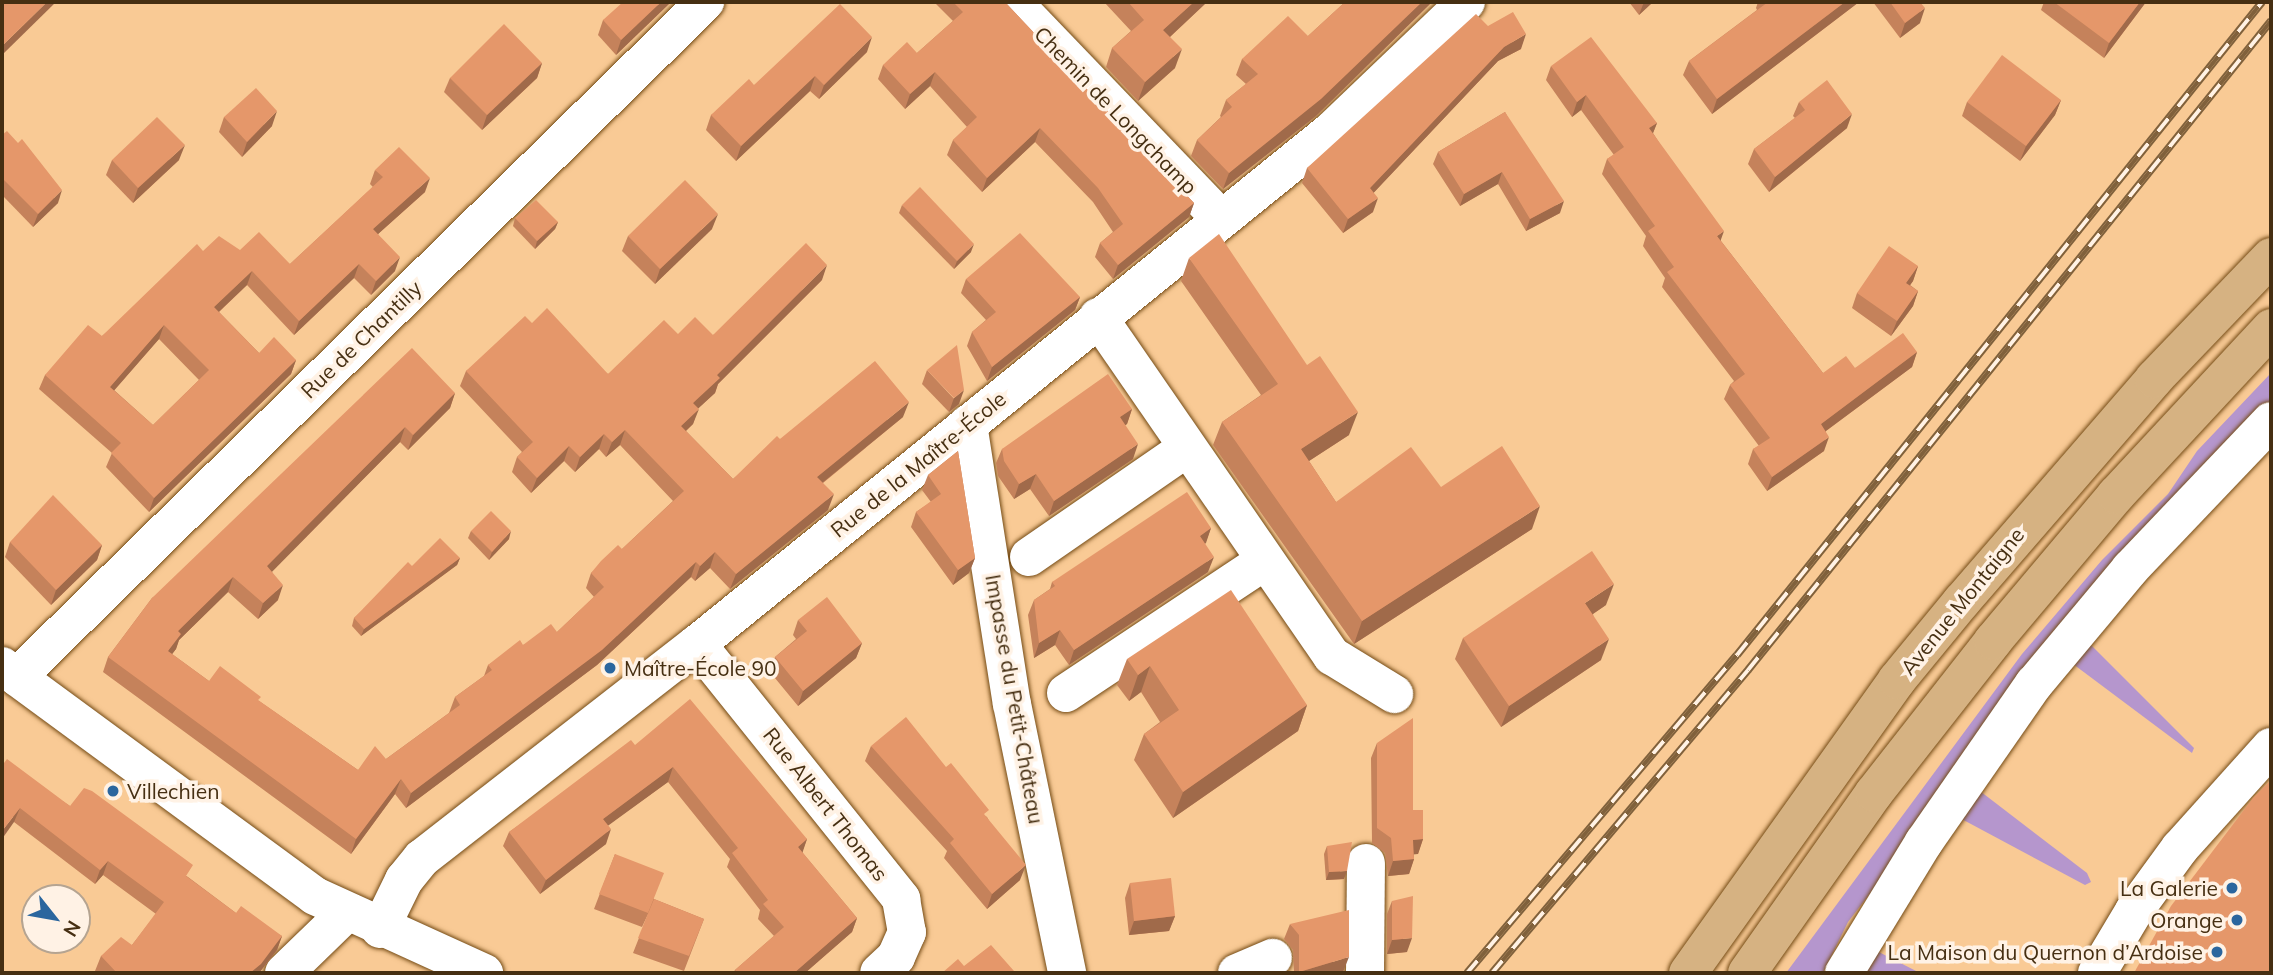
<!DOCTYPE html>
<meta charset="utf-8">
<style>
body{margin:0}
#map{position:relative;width:2273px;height:975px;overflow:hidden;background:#f9ca95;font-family:Mulish,sans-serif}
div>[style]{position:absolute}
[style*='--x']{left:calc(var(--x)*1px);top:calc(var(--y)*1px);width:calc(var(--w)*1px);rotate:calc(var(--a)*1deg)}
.green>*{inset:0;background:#b596cd}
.roads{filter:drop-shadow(0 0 2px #744b15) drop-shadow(0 0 2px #744b15)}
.minor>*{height:38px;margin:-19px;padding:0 19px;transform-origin:19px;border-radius:19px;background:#fff}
.major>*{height:38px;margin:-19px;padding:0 19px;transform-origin:19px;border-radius:19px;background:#d6b282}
.rail>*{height:8px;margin-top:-4px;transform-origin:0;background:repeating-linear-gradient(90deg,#fff2e5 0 16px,#80613c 0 32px);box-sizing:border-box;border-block:2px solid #80613c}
.wall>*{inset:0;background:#c5825b}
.shaded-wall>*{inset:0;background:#a06a4a}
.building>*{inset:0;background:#e5976a}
.dots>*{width:19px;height:19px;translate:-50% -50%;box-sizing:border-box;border:4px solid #fff2e5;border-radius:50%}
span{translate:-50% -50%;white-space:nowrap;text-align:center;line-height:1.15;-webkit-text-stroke:7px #fff2e5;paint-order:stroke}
.street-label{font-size:21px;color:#462f12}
.poi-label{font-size:21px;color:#462f12}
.left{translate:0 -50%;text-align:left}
.right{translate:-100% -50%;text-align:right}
.frame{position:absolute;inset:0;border:4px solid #462f12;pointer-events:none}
.north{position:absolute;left:21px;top:884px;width:70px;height:70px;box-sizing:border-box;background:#fff2e5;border:2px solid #b5a491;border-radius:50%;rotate:121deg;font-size:19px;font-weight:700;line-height:28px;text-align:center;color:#462f12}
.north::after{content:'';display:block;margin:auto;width:24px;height:32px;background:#2b669e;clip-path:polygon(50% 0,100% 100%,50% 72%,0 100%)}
</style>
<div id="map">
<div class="green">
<i style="clip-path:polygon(2271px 373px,2271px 404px,1909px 843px,1848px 922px,1823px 973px,1786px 973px,2022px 654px,2102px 560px,2168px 494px,2197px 451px)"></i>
<i style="clip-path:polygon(2091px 645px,2194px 748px,2192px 753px,2073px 664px)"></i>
<i style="clip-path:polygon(1976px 788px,2087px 873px,2091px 882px,2085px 885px,1956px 816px)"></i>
<i style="clip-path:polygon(1873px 949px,1920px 973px,1859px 973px)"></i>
</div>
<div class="roads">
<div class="minor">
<i style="--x:1013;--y:2;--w:299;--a:46.2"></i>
<i style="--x:1098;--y:317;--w:412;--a:55.4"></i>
<i style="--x:1332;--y:656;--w:73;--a:31.5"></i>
<i style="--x:968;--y:424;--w:283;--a:81.1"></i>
<i style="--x:1012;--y:704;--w:275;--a:78.4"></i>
<i style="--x:1029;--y:557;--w:192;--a:-34.6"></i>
<i style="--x:697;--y:644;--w:327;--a:51.3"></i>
<i style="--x:901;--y:899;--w:34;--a:80"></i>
<i style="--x:907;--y:932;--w:27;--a:114"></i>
<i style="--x:896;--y:957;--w:23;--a:137"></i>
<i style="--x:2;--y:666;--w:388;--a:36.3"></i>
<i style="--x:315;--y:896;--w:186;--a:24.5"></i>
<i style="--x:17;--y:677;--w:964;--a:-44.45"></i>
<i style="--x:1066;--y:693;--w:237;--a:-33.6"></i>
<i style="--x:380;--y:929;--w:55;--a:-63.9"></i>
<i style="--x:404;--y:880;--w:28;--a:-51"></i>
<i style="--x:422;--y:858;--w:348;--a:-37.9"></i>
<i style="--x:697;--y:644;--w:814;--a:-38.97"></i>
<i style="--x:1330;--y:132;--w:188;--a:-43.7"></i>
<i style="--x:284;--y:973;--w:86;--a:-44.1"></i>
<i style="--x:1237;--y:973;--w:39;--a:-23"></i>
<i style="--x:1365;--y:973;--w:110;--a:-89.5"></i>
<i style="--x:1844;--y:973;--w:153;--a:-58.6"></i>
<i style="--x:1924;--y:842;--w:193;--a:-55.2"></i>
<i style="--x:2034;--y:684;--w:150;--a:-50.1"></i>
<i style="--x:2130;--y:569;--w:204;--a:-46.4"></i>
<i style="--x:2097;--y:973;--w:72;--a:-59.2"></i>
<i style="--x:2134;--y:911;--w:78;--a:-53.9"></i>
<i style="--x:2180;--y:848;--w:136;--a:-48"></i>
</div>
<div class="major">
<i style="--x:1688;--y:973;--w:360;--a:-54.5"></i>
<i style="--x:1897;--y:680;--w:102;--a:-50.6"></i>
<i style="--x:1962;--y:601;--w:294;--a:-49.1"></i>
<i style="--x:2154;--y:379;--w:169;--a:-46.2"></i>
<i style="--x:1747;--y:973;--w:220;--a:-54.8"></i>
<i style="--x:1874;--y:793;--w:193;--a:-51.9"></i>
<i style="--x:1993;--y:641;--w:191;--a:-49.9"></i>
<i style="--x:2116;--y:495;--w:228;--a:-47.1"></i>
</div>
</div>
<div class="rail">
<i style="--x:1467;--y:973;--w:417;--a:-49.7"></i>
<i style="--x:1737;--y:655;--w:838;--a:-51.2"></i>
<i style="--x:1492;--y:973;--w:397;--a:-49.8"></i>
<i style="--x:1748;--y:670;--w:834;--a:-51.14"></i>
</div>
<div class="wall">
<i style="clip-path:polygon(671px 2px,616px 55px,598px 35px,603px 20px)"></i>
<i style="clip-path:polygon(934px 2px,1005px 2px,1194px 203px,1189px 217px,1113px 279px,1095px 257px,1100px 243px,1113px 232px,1093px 202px,1035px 142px,982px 192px,947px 155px,953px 140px,967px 127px,930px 86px,905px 109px,878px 79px,883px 65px,917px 53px,953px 21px)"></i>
<i style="clip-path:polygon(1104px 2px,1207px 2px,1170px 37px,1175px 68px,1138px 101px,1106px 67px,1112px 48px,1131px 31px)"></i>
<i style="clip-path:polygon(1345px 2px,1432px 2px,1316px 116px,1223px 189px,1191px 156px,1197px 140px,1221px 117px,1220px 116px,1226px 100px,1246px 84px,1236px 75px,1242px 59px,1308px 36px)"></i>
<i style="clip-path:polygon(1629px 2px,1653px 2px,1639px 15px)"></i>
<i style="clip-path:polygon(1758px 2px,1859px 2px,1712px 114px,1683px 75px,1689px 61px,1757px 10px,1756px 8px)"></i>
<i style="clip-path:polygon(1873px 2px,1920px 2px,1920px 23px,1900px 38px)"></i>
<i style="clip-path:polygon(2044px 2px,2146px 2px,2104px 58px,2041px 10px)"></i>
<i style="clip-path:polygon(1488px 26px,1521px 49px,1498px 61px,1374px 192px,1373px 212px,1343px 233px,1302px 183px,1307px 168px)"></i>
<i style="clip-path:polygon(867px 52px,819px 99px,810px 91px,736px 161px,706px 130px,711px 115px,754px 85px)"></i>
<i style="clip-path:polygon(542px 63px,537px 78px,482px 130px,444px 92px,450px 78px)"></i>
<i style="clip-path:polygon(1551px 66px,1657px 123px,1653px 133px,1721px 241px,1823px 373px,1855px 368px,1917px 352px,1912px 367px,1826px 431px,1824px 451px,1767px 491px,1748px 464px,1753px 449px,1759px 446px,1724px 399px,1730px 385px,1734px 381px,1662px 287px,1665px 278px,1643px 246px,1646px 236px,1602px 174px,1607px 159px,1614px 155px,1581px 110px,1572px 117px,1546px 80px)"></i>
<i style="clip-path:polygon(2061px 100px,2055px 115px,2020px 161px,1962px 116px,1967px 102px)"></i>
<i style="clip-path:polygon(1799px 102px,1847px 128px,1769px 192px,1748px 164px,1754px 149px,1795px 118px,1793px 116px)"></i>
<i style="clip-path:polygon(1505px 112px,1560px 213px,1526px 231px,1498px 184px,1460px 206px,1433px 164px,1438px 152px)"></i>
<i style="clip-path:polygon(224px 117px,272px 126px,242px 157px,219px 132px)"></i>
<i style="clip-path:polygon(2px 135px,58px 203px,33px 227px,2px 195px)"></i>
<i style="clip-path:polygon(112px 160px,179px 160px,133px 203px,106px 175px)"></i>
<i style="clip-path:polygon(evenodd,375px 170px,425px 192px,378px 234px,395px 271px,371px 295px,354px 278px,294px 335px,247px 285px,219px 312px,259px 353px,296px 360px,291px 374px,149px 512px,106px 467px,112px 453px,39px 389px,45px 375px,102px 336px,203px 251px,240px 250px,290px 264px,373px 187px,370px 184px,375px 170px,159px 339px,199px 380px,153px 425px,114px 390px,159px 339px)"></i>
<i style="clip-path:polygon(902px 205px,971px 252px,954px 269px,899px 213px)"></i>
<i style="clip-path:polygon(515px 218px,558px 222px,555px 229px,535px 249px,513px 226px)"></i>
<i style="clip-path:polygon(712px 229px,655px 284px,622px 251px,628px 236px)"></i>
<i style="clip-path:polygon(1189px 258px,1349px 435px,1309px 461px,1336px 502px,1441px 487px,1532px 529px,1354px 644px,1213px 445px,1222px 422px,1261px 395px,1181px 281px)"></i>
<i style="clip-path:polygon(1918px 266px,1913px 281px,1910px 285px,1918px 291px,1913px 306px,1891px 336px,1852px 308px,1857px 293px)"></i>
<i style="clip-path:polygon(966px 279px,1080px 297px,1075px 310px,987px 381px,967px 346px,972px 332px,986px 320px,961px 293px)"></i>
<i style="clip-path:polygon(822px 280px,718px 384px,715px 393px,698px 408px,693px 424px,686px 431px,733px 479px,780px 439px,903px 417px,823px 483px,828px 510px,730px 589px,710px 568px,695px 581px,691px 577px,597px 665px,406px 808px,395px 794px,351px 854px,103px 672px,108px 657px,152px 598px,455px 393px,450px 408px,408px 450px,400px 442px,272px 571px,278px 600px,258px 619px,228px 592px,179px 640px,176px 649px,172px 654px,209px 681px,259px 701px,358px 770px,386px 759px,449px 713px,455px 697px,484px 676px,488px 665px,523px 645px,557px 632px,594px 597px,586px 588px,591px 573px,622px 549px,673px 501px,620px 445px,606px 457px,599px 449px,575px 472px,564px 461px,531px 493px,512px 472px,517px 457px,522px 452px,460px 386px,466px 371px,532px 323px,608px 374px,678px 334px,713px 335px)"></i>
<i style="clip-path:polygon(927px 370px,959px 404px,949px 412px,922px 384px)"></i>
<i style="clip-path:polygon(1132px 409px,1127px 424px,1125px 425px,1133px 459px,1049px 516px,1030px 489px,1014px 499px,998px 476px,996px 463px,1002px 449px)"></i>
<i style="clip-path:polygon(958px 451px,975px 558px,969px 573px,953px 585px,911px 527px,916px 512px,931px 502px,922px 490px,928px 475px)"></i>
<i style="clip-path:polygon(1211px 528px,1205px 544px,1208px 572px,1069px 665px,1055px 645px,1034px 658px,1028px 615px,1034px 600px,1050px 589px,1052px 582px)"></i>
<i style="clip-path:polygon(471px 531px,509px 539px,489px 560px,468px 538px)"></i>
<i style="clip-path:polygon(10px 542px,102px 545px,97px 560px,51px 605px,5px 557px)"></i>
<i style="clip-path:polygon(460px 558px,457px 565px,361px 636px,352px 626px,354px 618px,412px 566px)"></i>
<i style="clip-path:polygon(1606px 605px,1593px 614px,1601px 660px,1501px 727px,1455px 659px,1463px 638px)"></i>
<i style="clip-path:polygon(798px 620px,862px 643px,856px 658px,798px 706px,770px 672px,775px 657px,796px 639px,793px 635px)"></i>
<i style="clip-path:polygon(1127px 659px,1307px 705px,1298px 731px,1173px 818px,1134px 760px,1144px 734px,1160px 722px,1141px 692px,1129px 701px,1117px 685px)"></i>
<i style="clip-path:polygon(1377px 743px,1413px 810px,1423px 839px,1418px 854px,1414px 854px,1414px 859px,1409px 874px,1388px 876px,1385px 853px,1372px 843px,1371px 758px)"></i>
<i style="clip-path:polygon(635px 745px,807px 839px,802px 852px,857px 918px,852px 932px,805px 973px,733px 973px,735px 970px,774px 936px,758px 919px,760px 910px,727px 867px,730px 859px,668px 782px,608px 825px,606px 844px,540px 894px,503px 846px,509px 832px)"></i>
<i style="clip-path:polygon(871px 746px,987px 817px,1020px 880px,987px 909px,944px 858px,947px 851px,865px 761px)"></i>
<i style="clip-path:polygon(2px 762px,70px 806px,188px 877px,236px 913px,282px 936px,277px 950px,259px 973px,98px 973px,95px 971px,101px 956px,132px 945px,156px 914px,103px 875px,95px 884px,14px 822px)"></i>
<i style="clip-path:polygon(1327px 846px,1344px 879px,1326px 880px,1324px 854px)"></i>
<i style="clip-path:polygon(615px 854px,654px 899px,704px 919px,684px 971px,633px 953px,650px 910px,642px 927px,594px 909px)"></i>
<i style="clip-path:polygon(1130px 883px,1175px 916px,1169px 931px,1129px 935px,1125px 898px)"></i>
<i style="clip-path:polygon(1392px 901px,1407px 952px,1387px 954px,1387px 914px)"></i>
<i style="clip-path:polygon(1290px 924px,1343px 972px,1339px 973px,1294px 973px,1293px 950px,1284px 939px)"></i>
</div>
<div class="shaded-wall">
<i style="clip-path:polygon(47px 2px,56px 2px,2px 55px,2px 46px)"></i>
<i style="clip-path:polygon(661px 2px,671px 2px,616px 55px,621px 40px)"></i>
<i style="clip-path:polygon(1194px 2px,1207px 2px,1157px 49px,1163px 30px)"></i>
<i style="clip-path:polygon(1422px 2px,1432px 2px,1316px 116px,1223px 189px,1229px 173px)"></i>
<i style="clip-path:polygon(1644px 2px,1653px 2px,1639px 15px)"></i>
<i style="clip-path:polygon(1845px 2px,1859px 2px,1712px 114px,1717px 99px)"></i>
<i style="clip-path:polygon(2140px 2px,2146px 2px,2104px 58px,2109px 43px)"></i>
<i style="clip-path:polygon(1925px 8px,1920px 23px,1900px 38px,1905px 23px)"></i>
<i style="clip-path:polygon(1526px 34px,1521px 49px,1498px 61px,1365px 202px,1370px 188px,1504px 47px)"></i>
<i style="clip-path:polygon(872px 37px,867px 52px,819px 99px,824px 85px)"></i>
<i style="clip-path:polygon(1182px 49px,1175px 68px,1138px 101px,1145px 82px)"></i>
<i style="clip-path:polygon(542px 63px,537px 78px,482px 130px,487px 115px)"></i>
<i style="clip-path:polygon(935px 72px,930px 86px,905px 109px,910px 94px)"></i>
<i style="clip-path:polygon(815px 76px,810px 91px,736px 161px,741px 146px)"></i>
<i style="clip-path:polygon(1586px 95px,1581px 110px,1572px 117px,1577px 102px)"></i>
<i style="clip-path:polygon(2061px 100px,2055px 115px,2020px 161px,2026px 146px)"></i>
<i style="clip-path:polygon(277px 111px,272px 126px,242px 157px,247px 142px)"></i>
<i style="clip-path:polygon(1852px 114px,1847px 128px,1769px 192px,1775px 177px)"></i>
<i style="clip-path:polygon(1657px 123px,1651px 138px,1649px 128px)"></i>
<i style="clip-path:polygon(1040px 128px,1035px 142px,982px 192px,987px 178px)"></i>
<i style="clip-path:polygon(185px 145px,179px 160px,133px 203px,138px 188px)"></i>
<i style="clip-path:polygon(1502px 172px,1498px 184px,1460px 206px,1464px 194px)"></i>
<i style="clip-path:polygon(430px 178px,425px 192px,368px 243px,373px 229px)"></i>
<i style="clip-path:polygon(62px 190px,58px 203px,33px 227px,38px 214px)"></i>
<i style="clip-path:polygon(1378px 198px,1373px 212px,1343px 233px,1348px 219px)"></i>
<i style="clip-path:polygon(1564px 201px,1560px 213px,1526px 231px,1530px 219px)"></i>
<i style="clip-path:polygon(1194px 203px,1189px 217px,1113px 279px,1118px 265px)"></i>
<i style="clip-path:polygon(718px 214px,712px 229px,655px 284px,660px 269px)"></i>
<i style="clip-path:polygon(558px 222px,555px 229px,535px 249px,537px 241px)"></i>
<i style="clip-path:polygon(1724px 231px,1719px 245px,1717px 236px)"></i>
<i style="clip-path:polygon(974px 244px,971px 252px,954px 269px,957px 261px)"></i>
<i style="clip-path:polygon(400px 257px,395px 271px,371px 295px,376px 281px)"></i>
<i style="clip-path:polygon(359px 264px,354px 278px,294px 335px,299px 321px)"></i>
<i style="clip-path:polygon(827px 265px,822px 280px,718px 384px,715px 393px,688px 418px,693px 403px,717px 375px)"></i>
<i style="clip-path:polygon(1918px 266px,1913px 281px,1901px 298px,1906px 283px)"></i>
<i style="clip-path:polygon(252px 271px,247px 285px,209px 321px,214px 307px)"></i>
<i style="clip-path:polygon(1918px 291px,1913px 306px,1891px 336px,1897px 321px)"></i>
<i style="clip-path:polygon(1080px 297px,1075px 310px,987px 381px,992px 367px)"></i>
<i style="clip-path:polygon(164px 325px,159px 339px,105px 401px,110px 387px)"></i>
<i style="clip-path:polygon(1917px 352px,1912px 367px,1815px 439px,1821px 424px)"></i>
<i style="clip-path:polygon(296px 360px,291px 374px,149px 512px,154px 498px)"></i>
<i style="clip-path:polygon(964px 390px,959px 404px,949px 412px,954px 398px)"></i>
<i style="clip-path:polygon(455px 393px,450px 408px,408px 450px,413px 435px)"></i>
<i style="clip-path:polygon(909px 402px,903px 417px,811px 492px,817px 477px)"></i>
<i style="clip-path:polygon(699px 409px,693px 424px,675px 441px,681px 426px)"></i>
<i style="clip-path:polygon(1132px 409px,1127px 424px,1115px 432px,1120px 417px)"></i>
<i style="clip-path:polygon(1358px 412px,1349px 435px,1292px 472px,1301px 449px)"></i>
<i style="clip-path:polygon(405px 427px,400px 442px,262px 582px,267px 566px)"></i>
<i style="clip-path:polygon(625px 430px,620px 445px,606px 457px,612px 442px)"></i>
<i style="clip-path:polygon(604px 434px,599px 449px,575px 472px,580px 457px)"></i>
<i style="clip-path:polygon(1829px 437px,1824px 451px,1767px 491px,1772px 477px)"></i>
<i style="clip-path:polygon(1138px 444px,1133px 459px,1049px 516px,1054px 501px)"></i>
<i style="clip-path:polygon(569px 446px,564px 461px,531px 493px,537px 478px)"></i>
<i style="clip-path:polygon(1036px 474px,1030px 489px,1014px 499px,1019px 484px)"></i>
<i style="clip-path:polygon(834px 494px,828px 510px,730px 589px,736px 574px)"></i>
<i style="clip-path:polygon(1540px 506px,1532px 529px,1354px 644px,1362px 621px)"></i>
<i style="clip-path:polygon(1211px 528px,1206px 543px,1194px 551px,1200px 536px)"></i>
<i style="clip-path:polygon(511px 531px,509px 539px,489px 560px,492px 552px)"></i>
<i style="clip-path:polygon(102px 545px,97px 560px,51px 605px,56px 590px)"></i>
<i style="clip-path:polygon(715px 552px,710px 568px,695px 581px,700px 566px)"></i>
<i style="clip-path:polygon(1214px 557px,1208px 572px,1069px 665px,1074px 650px)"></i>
<i style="clip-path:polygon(460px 558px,457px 565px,361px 636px,364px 629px)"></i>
<i style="clip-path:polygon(975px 558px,969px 573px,953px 585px,958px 570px)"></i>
<i style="clip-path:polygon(696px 562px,691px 577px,597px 665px,406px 808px,411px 793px)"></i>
<i style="clip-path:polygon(233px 577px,228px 592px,179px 640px,176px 649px,163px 666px,168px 651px,178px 631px)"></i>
<i style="clip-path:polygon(1614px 584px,1606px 605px,1578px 624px,1585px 603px)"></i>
<i style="clip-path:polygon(283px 585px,278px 600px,258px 619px,263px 603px)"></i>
<i style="clip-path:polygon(1060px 630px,1055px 645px,1034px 658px,1039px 643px)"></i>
<i style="clip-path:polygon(1609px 639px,1601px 660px,1501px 727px,1509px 706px)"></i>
<i style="clip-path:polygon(862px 643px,856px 658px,798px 706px,803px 691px)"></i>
<i style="clip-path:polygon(1150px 666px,1141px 692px,1129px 701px,1138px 675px)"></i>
<i style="clip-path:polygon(1307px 705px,1298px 731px,1173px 818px,1183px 792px)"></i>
<i style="clip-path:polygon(673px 767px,668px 782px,598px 833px,603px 819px)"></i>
<i style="clip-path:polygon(401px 779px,395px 794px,351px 854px,356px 839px)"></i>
<i style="clip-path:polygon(20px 808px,14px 822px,2px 839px,2px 831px)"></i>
<i style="clip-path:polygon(611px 829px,606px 844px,540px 894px,546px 880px)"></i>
<i style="clip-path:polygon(807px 839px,802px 854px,798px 847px)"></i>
<i style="clip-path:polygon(1423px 839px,1418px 854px,1408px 855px,1413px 840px)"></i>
<i style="clip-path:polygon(1414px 859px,1409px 874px,1388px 876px,1393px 861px)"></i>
<i style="clip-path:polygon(108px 861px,103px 875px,95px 884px,100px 870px)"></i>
<i style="clip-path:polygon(1026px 865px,1020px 880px,987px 909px,992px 894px)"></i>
<i style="clip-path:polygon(1347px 871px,1344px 879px,1326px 880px,1329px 872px)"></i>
<i style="clip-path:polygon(1175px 916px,1169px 931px,1129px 935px,1134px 921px)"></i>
<i style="clip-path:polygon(857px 918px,852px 932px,805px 973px,794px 973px)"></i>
<i style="clip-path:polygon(282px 936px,277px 950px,259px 973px,250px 973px)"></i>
<i style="clip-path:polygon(1412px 938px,1407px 952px,1387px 954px,1392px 940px)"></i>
<i style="clip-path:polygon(1349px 957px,1343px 972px,1339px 973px,1299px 973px,1299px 972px)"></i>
</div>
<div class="building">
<i style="clip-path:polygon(2px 2px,47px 2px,2px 46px,2px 9px,3px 7px,2px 6px)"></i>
<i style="clip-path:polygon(623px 2px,661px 2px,621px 40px,603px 20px)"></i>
<i style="clip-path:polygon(953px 2px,1005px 2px,1194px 203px,1118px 265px,1100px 243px,1123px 224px,1098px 188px,1040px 128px,987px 178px,953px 140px,977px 117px,935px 72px,910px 94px,883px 65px,907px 42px,917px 53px,963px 12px)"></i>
<i style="clip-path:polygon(1128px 2px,1194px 2px,1163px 30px,1182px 49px,1145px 82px,1112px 48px,1144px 20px)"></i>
<i style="clip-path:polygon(1345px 2px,1422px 2px,1321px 99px,1229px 173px,1197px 140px,1232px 107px,1226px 100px,1258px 74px,1242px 59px,1288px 16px,1308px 36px)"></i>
<i style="clip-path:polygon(1768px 2px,1845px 2px,1717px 99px,1689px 61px)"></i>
<i style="clip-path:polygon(1890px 2px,1920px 2px,1925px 8px,1905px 23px)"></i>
<i style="clip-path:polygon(2054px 2px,2140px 2px,2109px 43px)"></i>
<i style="clip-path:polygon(840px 4px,872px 37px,824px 85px,815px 76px,741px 146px,711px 115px,749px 79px,754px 85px)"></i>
<i style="clip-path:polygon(1513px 12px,1526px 34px,1504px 47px,1370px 188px,1378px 198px,1348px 219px,1307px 168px,1476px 14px,1488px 26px)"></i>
<i style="clip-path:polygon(504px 24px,542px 63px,487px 115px,450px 78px)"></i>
<i style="clip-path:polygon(1591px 37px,1657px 123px,1649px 128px,1724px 231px,1717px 236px,1823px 373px,1846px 356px,1855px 368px,1903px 333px,1917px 352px,1821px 424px,1829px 437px,1772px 477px,1753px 449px,1770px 438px,1730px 385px,1745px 374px,1667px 272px,1674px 267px,1648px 231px,1655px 226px,1607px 159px,1624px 147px,1586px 95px,1577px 102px,1551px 66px)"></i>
<i style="clip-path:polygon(2002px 55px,2061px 100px,2026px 146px,1967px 102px)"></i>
<i style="clip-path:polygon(1827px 80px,1852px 114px,1775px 177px,1754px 149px,1805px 110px,1799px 102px)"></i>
<i style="clip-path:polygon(256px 88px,277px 111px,247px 142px,224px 117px)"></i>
<i style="clip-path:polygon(1505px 112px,1564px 201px,1530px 219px,1502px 172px,1464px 194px,1438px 152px)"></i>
<i style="clip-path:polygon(157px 117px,185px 145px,138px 188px,112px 160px)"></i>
<i style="clip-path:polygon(7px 131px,18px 143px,22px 139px,62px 190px,38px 214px,2px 178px,2px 135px)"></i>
<i style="clip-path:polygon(evenodd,399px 147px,430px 178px,373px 229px,400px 257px,376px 281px,359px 264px,299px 321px,252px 271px,214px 307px,259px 353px,274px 337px,296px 360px,154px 498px,111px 453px,121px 443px,45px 375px,88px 325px,102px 336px,197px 244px,203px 251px,219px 236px,240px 250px,259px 232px,290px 264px,383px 177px,375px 170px,399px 147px,164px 325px,209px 370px,153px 425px,110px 387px,164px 325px)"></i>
<i style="clip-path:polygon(685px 180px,718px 214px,660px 269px,628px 236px)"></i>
<i style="clip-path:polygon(920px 187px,974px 244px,957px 261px,902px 205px)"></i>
<i style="clip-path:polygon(536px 200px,558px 222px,537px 241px,515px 218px)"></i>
<i style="clip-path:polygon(1020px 233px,1080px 297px,992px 367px,972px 332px,996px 312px,966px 279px)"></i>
<i style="clip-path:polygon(1219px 234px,1307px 365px,1320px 356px,1358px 412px,1301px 449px,1336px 502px,1411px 447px,1441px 487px,1502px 446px,1540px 506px,1362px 621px,1222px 422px,1278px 384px,1189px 258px)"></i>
<i style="clip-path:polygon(806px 243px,827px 265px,717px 375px,720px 378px,693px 403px,699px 409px,681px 426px,733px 479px,777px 436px,780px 439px,875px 361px,909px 402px,817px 477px,834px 494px,736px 574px,715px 552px,700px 566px,696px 562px,602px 650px,411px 793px,401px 779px,356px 839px,108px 657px,152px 598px,412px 348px,455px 393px,413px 435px,405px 427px,267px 566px,283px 585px,263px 603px,233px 577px,178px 631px,181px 634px,168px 651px,209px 681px,220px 666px,261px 697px,258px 700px,358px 770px,375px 746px,386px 759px,460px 705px,455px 697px,492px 670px,488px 665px,520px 640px,523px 645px,551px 624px,557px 632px,604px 587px,591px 573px,601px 561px,618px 545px,622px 549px,684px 491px,625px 430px,612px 442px,604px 434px,580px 457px,569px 446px,537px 478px,517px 457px,533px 442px,466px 371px,525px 316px,532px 323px,547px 308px,608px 374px,664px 320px,678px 334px,695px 317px,713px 335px)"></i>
<i style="clip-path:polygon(1889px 246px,1918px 266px,1906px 283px,1918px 291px,1897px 321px,1857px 293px)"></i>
<i style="clip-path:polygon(957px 345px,964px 390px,954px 398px,927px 370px)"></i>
<i style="clip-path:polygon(1108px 374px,1132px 409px,1120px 417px,1138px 444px,1054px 501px,1036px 474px,1019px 484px,1004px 461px,1002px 449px)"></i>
<i style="clip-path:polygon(958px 451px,975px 558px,958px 570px,916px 512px,941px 494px,928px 475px)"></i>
<i style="clip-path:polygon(1187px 492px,1211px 528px,1200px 536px,1214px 557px,1074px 650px,1060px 630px,1039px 643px,1034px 600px,1055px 586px,1052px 582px)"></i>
<i style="clip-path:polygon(53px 495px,102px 545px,56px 590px,10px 542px)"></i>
<i style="clip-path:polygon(491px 511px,511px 531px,492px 552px,471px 531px)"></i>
<i style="clip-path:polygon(440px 538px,460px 558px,364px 629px,354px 618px,408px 562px,412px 566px)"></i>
<i style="clip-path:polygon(1592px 551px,1614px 584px,1585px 603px,1609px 639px,1509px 706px,1463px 638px)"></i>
<i style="clip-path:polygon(1231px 590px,1307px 705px,1183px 792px,1144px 734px,1179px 710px,1150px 666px,1138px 675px,1127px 659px)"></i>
<i style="clip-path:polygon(827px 597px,862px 643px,803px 691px,775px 657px,807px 631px,798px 620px)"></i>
<i style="clip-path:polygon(690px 699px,807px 839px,798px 847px,857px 918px,794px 973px,738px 973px,735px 970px,784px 927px,763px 904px,768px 900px,732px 853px,738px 848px,673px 767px,603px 819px,611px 829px,546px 880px,509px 832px,631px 740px,635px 745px)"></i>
<i style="clip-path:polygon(906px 717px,946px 767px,951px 763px,989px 810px,984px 814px,1026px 865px,992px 894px,950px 843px,954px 839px,871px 746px)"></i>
<i style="clip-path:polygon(1413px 718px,1413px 810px,1423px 810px,1423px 839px,1413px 840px,1414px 859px,1393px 861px,1391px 838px,1377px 828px,1377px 743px)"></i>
<i style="clip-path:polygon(7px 759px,70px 806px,84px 788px,92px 791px,193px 865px,186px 876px,236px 913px,241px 906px,282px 936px,261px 964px,250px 973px,117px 973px,101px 956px,121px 937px,132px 945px,164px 902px,108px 861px,100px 870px,20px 808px,2px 831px,2px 762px,4px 763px)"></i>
<i style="clip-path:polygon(2271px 780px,2271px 973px,2134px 973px,2171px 906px,2253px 798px)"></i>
<i style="clip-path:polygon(1352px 842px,1347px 871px,1329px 872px,1327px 846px)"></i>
<i style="clip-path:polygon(615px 854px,664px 873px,648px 913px,599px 894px)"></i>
<i style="clip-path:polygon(1171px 878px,1175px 916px,1134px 921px,1130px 883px)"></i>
<i style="clip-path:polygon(1413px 896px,1412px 938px,1392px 940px,1392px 901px)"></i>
<i style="clip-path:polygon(654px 899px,704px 919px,689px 956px,638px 938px)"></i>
<i style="clip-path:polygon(1349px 910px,1349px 957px,1299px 972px,1299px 935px,1290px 924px)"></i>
<i style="clip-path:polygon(991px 945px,1014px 971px,1011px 973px,942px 973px,958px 959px,964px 966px)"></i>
</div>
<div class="dots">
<i style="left:610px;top:668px;background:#2b669e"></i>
<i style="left:113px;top:791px;background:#2b669e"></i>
<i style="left:2232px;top:888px;background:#2b669e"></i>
<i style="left:2237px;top:920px;background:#2b669e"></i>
<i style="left:2217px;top:952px;background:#2b669e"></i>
</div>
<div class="street-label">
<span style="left:1116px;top:110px;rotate:46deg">Chemin de Longchamp</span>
<span style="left:361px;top:339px;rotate:-44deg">Rue de Chantilly</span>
<span style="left:918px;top:464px;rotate:-39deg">Rue de la Maître-École</span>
<span style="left:1962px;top:601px;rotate:-51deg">Avenue Montaigne</span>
<span style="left:1015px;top:699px;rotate:80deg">Impasse du Petit-Château</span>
<span style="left:826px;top:804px;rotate:52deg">Rue Albert Thomas</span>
</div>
<div class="poi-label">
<span class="left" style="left:624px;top:668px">Maître-École 90</span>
<span class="left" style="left:127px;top:791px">Villechien</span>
<span class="right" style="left:2218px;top:888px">La Galerie</span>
<span class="right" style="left:2223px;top:920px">Orange</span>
<span class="right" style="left:2203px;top:952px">La Maison du Quernon d’Ardoise</span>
</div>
<div class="frame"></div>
<div class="north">N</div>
</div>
